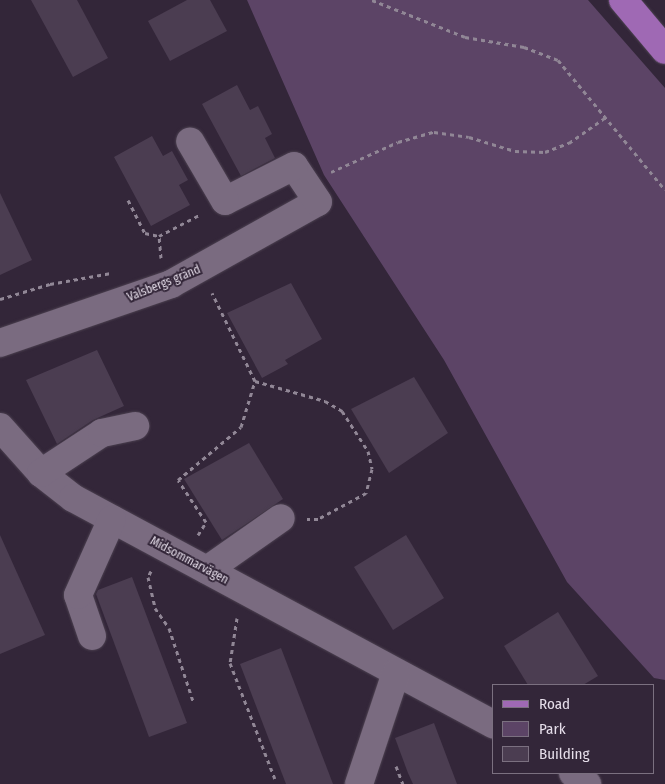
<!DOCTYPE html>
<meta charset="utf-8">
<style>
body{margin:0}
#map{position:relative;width:665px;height:784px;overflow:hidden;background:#332639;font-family:"Fira Sans Condensed",sans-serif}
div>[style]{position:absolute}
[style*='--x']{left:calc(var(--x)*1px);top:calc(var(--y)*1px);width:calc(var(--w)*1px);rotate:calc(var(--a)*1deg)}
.green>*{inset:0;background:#5c4466}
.building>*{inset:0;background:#4b3d51}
.path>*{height:3px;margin-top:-1.5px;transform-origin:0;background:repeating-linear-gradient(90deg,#918796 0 4px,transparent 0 8px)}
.roads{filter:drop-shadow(0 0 1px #4c4150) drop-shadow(0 0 1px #4c4150)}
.minor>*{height:28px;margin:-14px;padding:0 14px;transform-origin:14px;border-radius:14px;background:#7a6b80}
.major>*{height:28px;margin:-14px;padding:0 14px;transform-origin:14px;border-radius:14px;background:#9f69b4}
span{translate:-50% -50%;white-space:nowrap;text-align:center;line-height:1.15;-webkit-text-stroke:4px #332639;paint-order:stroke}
.street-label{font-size:12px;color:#e6deea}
.legend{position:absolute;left:492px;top:684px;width:162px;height:90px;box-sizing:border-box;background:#332639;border:1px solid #7b7080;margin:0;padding:6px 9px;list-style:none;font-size:15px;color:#e6deea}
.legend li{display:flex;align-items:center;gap:10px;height:25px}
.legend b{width:25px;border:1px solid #7b7080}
</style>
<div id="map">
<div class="green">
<i style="clip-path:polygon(247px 0,588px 0,665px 88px,665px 680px,654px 678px,567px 582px,444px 360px,324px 175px)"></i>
</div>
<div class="building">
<i style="clip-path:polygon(31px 0,77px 0,108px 58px,73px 77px)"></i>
<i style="clip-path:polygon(187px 0,210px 0,227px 31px,170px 61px,148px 21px)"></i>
<i style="clip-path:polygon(237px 85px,250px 110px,258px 106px,272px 134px,265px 138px,275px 158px,241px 176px,202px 104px)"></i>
<i style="clip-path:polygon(152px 136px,163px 156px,172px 151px,188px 180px,179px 185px,190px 205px,151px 226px,114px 157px)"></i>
<i style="clip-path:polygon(0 193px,32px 260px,0 275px)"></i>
<i style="clip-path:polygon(291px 283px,322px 339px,285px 360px,288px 364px,262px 378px,227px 313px)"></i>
<i style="clip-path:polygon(97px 350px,124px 406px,93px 420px,57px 444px,26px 380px)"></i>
<i style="clip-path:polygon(414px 377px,448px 433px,389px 473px,351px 409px)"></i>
<i style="clip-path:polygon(249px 443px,283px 499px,222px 540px,184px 479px)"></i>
<i style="clip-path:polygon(0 535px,45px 635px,0 654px)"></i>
<i style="clip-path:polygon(406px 535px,444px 598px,393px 630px,354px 567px)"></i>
<i style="clip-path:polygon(132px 577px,187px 723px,149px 737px,96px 594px,98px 590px)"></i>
<i style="clip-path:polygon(558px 612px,598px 676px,583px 685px,528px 685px,504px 646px)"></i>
<i style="clip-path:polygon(281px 648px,333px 784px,286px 784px,240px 664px)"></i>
<i style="clip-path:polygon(434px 723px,457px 784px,413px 784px,408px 773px,395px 738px)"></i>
</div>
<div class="path">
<i style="--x:372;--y:0;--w:100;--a:21.7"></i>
<i style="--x:465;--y:37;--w:60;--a:9.6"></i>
<i style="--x:524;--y:47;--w:36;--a:21"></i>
<i style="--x:558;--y:60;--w:168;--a:50.5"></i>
<i style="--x:331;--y:172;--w:73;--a:-24.1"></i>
<i style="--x:398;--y:142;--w:37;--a:-16"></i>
<i style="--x:434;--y:132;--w:35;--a:8"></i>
<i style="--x:469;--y:137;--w:48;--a:16.9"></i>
<i style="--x:515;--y:151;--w:30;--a:2"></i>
<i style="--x:545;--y:152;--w:26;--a:-21"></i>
<i style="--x:569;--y:143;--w:45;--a:-35.1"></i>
<i style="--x:128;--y:200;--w:37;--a:63"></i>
<i style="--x:145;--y:233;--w:14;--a:12"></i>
<i style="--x:161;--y:258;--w:22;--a:-95"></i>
<i style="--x:159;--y:236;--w:47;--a:-27.6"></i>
<i style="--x:0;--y:299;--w:52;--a:-16.7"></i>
<i style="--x:50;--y:284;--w:62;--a:-10.2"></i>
<i style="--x:255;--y:381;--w:73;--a:15.9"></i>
<i style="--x:325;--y:401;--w:20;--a:30"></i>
<i style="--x:342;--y:411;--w:48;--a:57"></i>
<i style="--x:368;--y:451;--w:18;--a:77"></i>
<i style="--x:372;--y:469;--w:25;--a:104"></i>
<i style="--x:366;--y:493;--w:55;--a:151.6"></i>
<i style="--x:318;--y:519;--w:11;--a:180"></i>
<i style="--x:198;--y:535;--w:15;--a:-58"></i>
<i style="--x:206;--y:522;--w:50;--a:-123.7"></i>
<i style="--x:178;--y:480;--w:82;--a:-40.1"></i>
<i style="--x:241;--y:427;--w:48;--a:-73.1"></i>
<i style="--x:255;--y:381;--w:98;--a:-116"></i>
<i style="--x:151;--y:571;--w:7;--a:117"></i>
<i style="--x:148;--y:577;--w:32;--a:77"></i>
<i style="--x:155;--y:608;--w:24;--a:55"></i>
<i style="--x:169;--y:628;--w:77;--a:71.8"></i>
<i style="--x:237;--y:618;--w:46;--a:98.8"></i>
<i style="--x:230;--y:663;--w:124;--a:68.8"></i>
<i style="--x:396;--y:766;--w:19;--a:69"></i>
</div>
<div class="roads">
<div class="minor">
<i style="--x:0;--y:343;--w:181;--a:-19"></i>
<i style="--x:171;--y:284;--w:168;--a:-29.2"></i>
<i style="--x:318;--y:202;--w:43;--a:-123.7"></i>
<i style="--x:294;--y:166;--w:77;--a:153.1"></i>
<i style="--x:225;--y:201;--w:69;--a:-120.3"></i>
<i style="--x:0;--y:427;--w:62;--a:48.3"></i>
<i style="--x:41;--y:473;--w:41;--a:38"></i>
<i style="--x:73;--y:498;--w:478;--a:28.3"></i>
<i style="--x:41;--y:473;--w:73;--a:-33.3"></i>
<i style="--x:102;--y:433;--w:34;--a:-12"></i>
<i style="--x:207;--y:570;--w:90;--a:-35.1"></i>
<i style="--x:92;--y:636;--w:43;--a:-108.9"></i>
<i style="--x:78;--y:595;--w:83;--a:-65.9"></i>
<i style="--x:573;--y:773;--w:18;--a:38"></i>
<i style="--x:359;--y:784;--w:117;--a:-71.6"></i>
</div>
<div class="major">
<i style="--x:623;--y:0;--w:65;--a:50"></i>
</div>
</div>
<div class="street-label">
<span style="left:164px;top:284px;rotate:-22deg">Valsbergs gränd</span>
<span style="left:189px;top:561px;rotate:28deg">Midsommarvägen</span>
</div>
<ul class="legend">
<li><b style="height:6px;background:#9f69b4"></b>Road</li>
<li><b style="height:14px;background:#5c4466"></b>Park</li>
<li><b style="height:14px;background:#4b3d51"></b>Building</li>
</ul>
</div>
